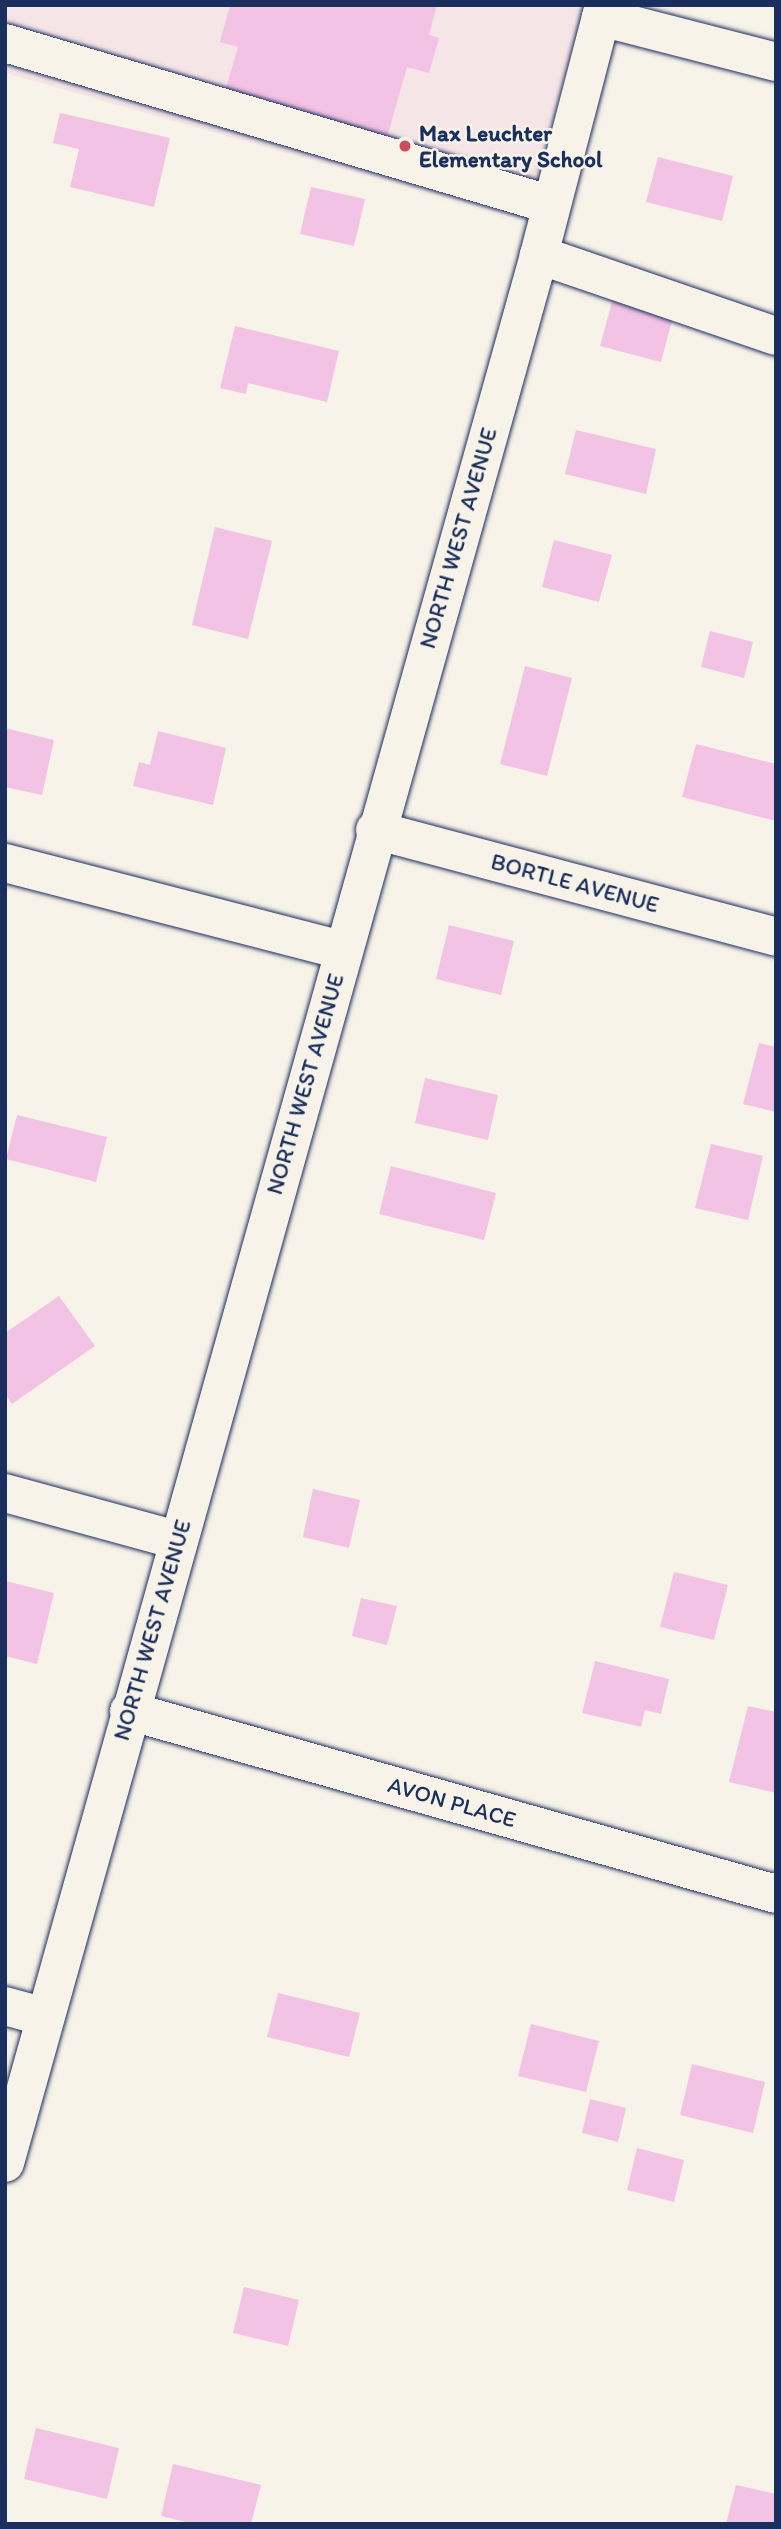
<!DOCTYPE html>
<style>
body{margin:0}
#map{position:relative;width:781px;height:2529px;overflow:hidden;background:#f7f3e8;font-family:Itim,sans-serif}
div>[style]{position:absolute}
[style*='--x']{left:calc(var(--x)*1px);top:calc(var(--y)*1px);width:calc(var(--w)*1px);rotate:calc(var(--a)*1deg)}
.built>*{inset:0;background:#f6e5e7}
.building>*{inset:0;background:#f3c3e5}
.roads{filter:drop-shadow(0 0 2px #1b2f5e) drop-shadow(0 0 2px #1b2f5e)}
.minor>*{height:38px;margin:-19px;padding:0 19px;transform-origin:19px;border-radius:19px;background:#f7f3e8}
.dots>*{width:19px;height:19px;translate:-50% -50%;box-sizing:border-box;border:4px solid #f7f3e8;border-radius:50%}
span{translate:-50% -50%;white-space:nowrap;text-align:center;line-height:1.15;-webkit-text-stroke:5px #f7f3e8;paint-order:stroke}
.poi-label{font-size:23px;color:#1b2f5e;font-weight:700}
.left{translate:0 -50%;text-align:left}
.street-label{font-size:23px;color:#1b2f5e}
.frame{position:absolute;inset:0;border:7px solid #1b2f5e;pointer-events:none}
</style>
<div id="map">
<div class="built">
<i style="clip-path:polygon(5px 5px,584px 5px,525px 220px,5px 73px)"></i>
</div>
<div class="building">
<i style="clip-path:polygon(230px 5px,437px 5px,429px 35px,439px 38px,429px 73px,407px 67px,386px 141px,224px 95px,238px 47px,220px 42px)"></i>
<i style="clip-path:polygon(60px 113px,170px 138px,154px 207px,70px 187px,79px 149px,53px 143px)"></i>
<i style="clip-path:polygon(658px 157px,733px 176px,722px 221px,646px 202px)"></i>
<i style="clip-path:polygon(311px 187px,365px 199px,354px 246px,300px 234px)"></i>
<i style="clip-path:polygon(613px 298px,674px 313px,661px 362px,600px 346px)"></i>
<i style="clip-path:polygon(235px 326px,339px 351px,327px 402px,248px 383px,246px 394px,220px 388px)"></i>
<i style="clip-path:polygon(576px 430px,656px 449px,646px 494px,565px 474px)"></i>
<i style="clip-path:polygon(215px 527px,272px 541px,248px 639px,192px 625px)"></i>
<i style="clip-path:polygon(554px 540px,612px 555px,599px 602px,542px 587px)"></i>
<i style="clip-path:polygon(710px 631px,753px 642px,744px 678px,701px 667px)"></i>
<i style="clip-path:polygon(525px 666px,572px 678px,547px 776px,500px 764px)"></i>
<i style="clip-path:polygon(5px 728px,54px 740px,42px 795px,5px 787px)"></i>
<i style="clip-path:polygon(158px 731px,226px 748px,213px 805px,133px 786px,139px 762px,150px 765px)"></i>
<i style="clip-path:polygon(696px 744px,776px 764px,776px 821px,682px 797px)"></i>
<i style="clip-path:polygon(449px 925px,514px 941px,501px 995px,436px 979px)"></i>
<i style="clip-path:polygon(759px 1043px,776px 1047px,776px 1112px,743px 1104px)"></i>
<i style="clip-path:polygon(425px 1078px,498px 1095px,488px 1140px,415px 1123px)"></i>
<i style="clip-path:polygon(17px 1115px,107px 1137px,96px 1182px,6px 1159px)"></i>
<i style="clip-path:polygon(711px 1144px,763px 1156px,748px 1220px,695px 1208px)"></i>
<i style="clip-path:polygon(391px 1166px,496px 1193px,484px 1240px,379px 1214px)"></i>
<i style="clip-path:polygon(59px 1296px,95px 1346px,12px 1404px,5px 1394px,5px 1333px)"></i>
<i style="clip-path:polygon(313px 1489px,360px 1500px,349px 1548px,303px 1537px)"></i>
<i style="clip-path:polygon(674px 1572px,728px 1585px,714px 1640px,660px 1627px)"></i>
<i style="clip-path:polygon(5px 1581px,54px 1593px,37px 1664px,5px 1656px)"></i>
<i style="clip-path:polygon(361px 1598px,397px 1606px,387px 1645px,352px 1636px)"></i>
<i style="clip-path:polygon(595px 1661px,669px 1679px,661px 1714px,645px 1710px,641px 1727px,582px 1713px)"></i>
<i style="clip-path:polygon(748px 1706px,776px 1712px,776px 1793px,729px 1782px)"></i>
<i style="clip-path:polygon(278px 1993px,360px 2013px,349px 2057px,267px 2037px)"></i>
<i style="clip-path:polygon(531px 2024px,599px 2041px,586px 2092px,518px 2076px)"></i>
<i style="clip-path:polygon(692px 2064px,765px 2082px,753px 2133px,680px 2115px)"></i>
<i style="clip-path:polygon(590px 2099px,626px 2108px,618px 2142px,582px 2133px)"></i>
<i style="clip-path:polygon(637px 2148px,684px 2160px,674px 2202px,627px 2190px)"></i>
<i style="clip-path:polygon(244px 2287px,299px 2300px,288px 2346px,233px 2333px)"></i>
<i style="clip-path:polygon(36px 2428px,119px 2448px,107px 2499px,24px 2479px)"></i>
<i style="clip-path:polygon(173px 2464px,261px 2485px,251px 2524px,193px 2524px,161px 2516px)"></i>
<i style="clip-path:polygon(736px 2485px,776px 2494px,776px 2524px,726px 2524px)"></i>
</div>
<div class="roads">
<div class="minor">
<i style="--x:601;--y:17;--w:181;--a:14.4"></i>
<i style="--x:5;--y:43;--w:570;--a:16.5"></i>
<i style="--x:539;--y:255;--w:250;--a:18.9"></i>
<i style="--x:375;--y:830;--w:415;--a:14.9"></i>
<i style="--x:5;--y:863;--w:348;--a:14.5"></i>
<i style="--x:5;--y:1493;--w:178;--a:15.3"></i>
<i style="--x:129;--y:1711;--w:672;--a:15.79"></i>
<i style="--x:5;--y:2006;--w:41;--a:15.4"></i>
<i style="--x:5;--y:2163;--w:1981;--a:-74.36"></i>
<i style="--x:539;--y:255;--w:258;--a:-75.4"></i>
</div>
</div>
<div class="dots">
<i style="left:405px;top:146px;background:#d1495b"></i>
</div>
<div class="poi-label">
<span class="left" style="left:419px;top:146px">Max Leuchter<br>Elementary School</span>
</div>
<div class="street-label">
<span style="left:458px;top:538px;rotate:-74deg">NORTH WEST AVENUE</span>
<span style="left:575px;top:883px;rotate:15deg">BORTLE AVENUE</span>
<span style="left:305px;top:1084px;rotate:-74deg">NORTH WEST AVENUE</span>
<span style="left:152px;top:1630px;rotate:-74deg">NORTH WEST AVENUE</span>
<span style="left:452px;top:1802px;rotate:16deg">AVON PLACE</span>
</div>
<div class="frame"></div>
</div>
